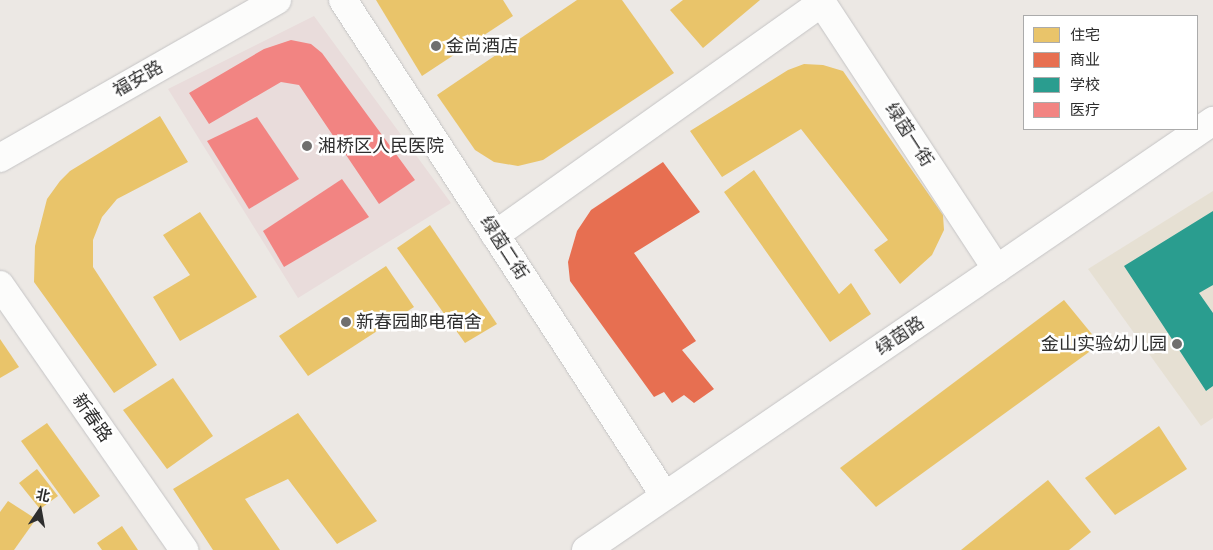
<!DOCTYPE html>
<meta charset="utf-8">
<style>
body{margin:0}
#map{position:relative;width:1213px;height:550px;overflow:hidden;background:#ece8e4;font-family:"Titillium Web","Noto Sans SC",sans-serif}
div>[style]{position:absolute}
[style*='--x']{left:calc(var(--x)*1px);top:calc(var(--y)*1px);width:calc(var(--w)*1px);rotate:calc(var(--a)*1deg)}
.education>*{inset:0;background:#e6e0d3}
.medical>*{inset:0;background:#e9dcdb}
.homes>*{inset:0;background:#e9c46a}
.shops>*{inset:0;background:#e76f51}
.schools>*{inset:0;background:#2a9d8f}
.health>*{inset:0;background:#f28482}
.roads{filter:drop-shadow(0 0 1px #c5c4c5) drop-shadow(0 0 1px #c5c4c5)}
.tertiary>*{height:28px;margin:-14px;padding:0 14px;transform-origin:14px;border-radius:14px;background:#fcfcfb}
.dots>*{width:14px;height:14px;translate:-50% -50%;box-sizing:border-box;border:2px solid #fff;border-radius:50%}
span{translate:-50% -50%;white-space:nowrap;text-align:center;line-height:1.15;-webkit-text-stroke:5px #fff;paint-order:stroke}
.poi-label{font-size:18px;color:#2e2e2e}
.left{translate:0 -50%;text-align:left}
.right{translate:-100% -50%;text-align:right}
.street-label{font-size:18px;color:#2e2e2e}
.legend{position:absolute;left:1023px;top:15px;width:175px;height:115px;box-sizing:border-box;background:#fff;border:1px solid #ababab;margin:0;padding:6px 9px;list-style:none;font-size:15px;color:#2e2e2e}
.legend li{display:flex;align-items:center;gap:10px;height:25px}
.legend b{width:25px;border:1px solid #ababab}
.north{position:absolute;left:15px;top:485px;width:50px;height:50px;-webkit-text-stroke:4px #fff;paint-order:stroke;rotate:12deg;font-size:14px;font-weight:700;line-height:20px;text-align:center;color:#2e2e2e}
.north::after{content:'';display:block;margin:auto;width:18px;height:22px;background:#2e2e2e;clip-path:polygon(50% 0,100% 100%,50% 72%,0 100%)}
</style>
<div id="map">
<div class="education">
<i style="clip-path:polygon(1213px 191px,1213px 418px,1201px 426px,1088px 269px)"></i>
</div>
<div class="medical">
<i style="clip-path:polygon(314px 16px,451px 203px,298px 298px,168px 89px)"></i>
</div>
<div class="homes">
<i style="clip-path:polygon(376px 0,503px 0,513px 16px,422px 76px)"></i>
<i style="clip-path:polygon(577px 0,622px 0,674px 73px,543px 160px,518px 166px,494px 162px,475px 150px,437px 95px)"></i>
<i style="clip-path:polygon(683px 0,760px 0,703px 48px,670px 10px)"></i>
<i style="clip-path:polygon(804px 64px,823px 65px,843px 71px,943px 215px,944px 230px,932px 255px,900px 284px,874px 250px,888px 240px,801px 129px,722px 177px,690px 131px,788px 70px)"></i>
<i style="clip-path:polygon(160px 116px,188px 162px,117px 199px,102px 217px,93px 240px,93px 267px,157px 365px,114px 393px,34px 282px,35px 246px,47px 199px,60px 181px,70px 171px)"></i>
<i style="clip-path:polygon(754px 170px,839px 294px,851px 283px,871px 314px,830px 342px,724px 192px)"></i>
<i style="clip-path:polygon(200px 212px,257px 297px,180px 341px,153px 297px,190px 275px,163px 235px)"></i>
<i style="clip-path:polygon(430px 225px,497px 324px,465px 343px,397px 248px)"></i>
<i style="clip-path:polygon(386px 266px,414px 307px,308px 376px,279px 336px)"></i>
<i style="clip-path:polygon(1064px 300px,1100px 344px,876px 507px,840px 468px)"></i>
<i style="clip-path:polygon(0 339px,19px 367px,0 378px)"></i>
<i style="clip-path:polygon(173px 378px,213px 436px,167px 469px,123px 410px)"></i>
<i style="clip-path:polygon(298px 413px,377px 521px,337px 544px,288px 479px,245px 499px,280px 550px,213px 550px,173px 489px)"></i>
<i style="clip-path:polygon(47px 423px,100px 496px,74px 514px,21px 441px)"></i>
<i style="clip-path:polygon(1159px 426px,1187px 469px,1115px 515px,1085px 478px)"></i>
<i style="clip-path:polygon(37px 469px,58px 496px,40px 509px,19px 483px)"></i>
<i style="clip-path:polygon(1048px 480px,1091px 532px,1069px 550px,961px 550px)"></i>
<i style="clip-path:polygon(8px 501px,36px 519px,14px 550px,0 550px,0 512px)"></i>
<i style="clip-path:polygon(122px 526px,138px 550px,102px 550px,97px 543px)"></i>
</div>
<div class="shops">
<i style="clip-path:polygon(663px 162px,700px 212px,634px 253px,696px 341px,682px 350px,714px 389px,694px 403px,684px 395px,672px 403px,664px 392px,654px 397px,570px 281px,568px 262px,577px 231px,591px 210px)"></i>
</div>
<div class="schools">
<i style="clip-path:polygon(1213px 211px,1213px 285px,1199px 293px,1213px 313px,1213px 386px,1206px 391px,1124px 266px)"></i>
</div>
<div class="health">
<i style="clip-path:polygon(291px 40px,311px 44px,322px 53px,415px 180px,379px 204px,299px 85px,281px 82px,209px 124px,189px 93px,264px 49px)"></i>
<i style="clip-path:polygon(257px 117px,299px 179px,249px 209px,207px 141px)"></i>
<i style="clip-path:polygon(342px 179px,369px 217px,284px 267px,263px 231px)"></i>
</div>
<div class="roads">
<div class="tertiary">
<i style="--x:343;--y:0;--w:591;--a:57.01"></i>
<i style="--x:820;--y:0;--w:322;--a:56.7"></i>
<i style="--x:0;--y:158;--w:319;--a:-29.7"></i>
<i style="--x:495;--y:235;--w:401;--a:-35.4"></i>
<i style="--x:0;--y:285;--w:323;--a:55.2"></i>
<i style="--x:586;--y:550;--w:760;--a:-34.38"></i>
</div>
</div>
<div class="dots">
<i style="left:436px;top:46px;background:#706f6e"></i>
<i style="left:307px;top:146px;background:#706f6e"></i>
<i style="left:346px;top:322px;background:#706f6e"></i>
<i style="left:1177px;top:344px;background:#706f6e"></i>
</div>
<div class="poi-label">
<span class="left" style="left:446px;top:46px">金尚酒店</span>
<span class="left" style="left:318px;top:146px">湘桥区人民医院</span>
<span class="left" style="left:356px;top:322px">新春园邮电宿舍</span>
<span class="right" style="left:1167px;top:344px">金山实验幼儿园</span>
</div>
<div class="street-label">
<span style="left:138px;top:79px;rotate:-30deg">福安路</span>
<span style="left:909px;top:135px;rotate:57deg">绿茵一街</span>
<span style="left:504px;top:248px;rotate:57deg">绿茵二街</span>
<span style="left:900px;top:336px;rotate:-34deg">绿茵路</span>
<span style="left:92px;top:418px;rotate:55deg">新春路</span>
</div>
<ul class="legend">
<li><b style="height:14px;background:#e9c46a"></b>住宅</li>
<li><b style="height:14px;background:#e76f51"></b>商业</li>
<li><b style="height:14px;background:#2a9d8f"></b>学校</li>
<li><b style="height:14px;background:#f28482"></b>医疗</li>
</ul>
<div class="north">北</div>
</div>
